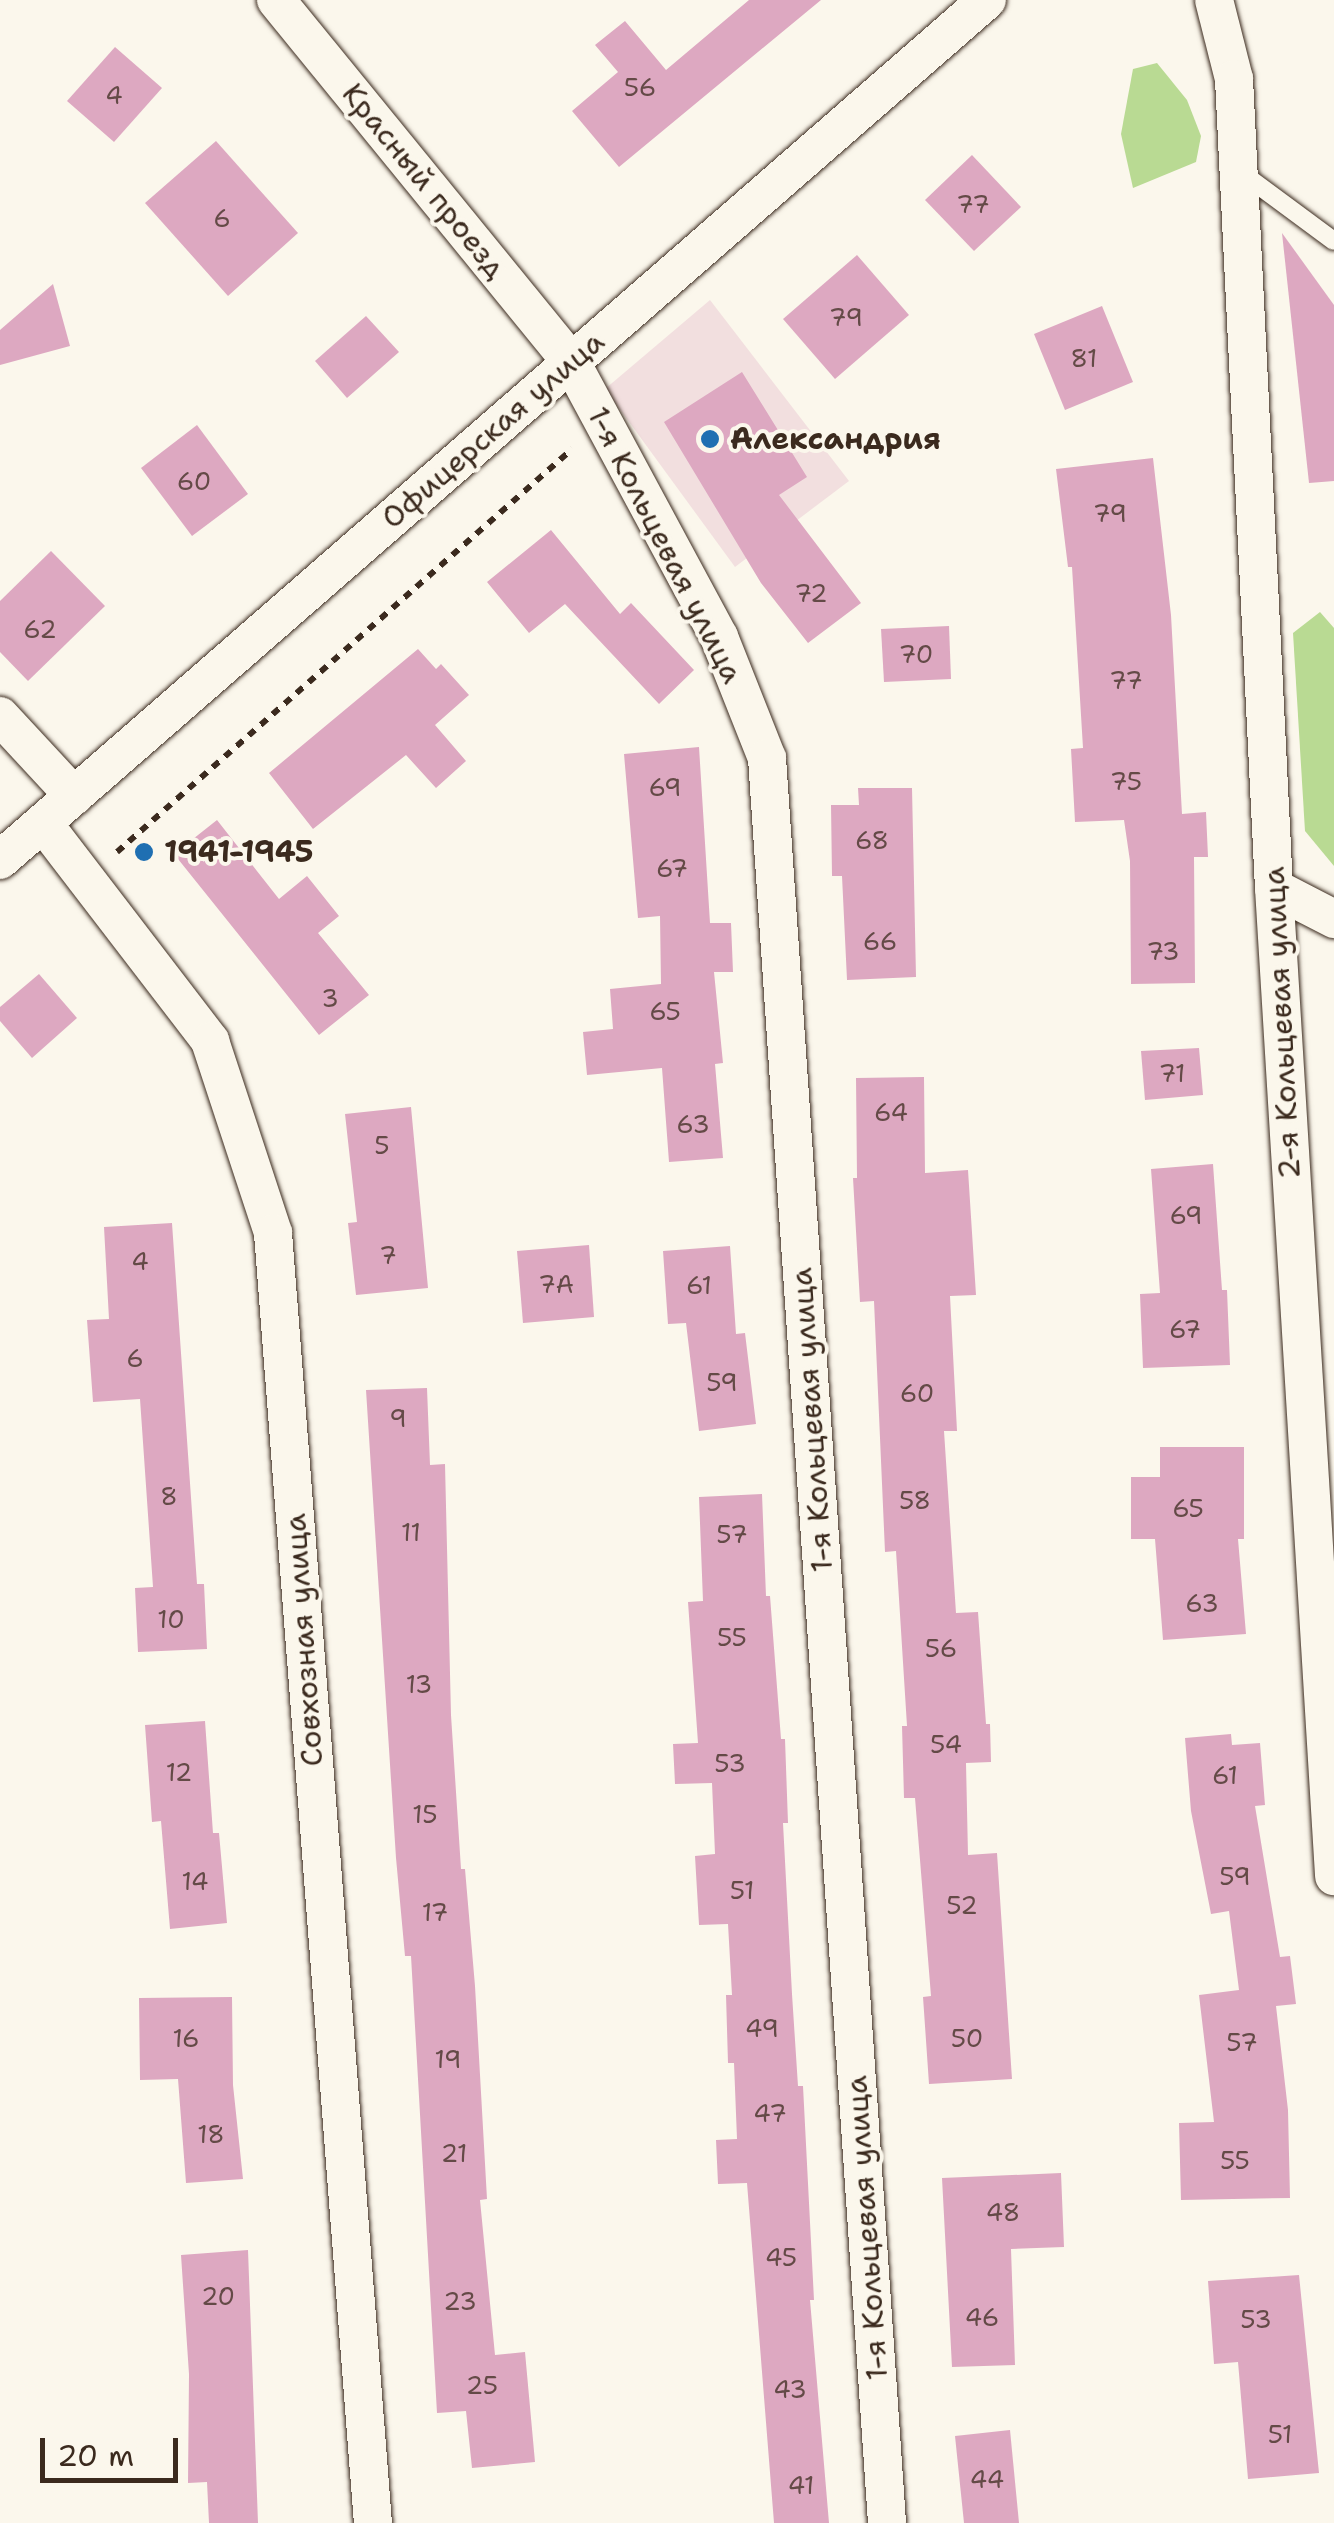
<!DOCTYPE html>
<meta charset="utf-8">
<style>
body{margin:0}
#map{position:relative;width:1334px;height:2523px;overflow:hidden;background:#fbf7ec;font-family:"Shantell Sans",sans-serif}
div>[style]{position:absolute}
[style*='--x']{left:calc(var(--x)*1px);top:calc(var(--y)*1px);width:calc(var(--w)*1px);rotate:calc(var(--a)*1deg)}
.built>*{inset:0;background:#f2dfdf}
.green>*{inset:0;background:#b9da93}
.building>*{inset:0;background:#dda8c1}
.path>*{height:6px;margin-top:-3px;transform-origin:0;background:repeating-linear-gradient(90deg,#3b2a1e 0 8px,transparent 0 16px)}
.roads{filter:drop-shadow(0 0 2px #3b2a1e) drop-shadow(0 0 2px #3b2a1e)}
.service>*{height:18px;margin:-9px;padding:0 9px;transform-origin:9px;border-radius:9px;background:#fbf7ec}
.minor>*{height:38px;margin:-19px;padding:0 19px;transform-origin:19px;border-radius:19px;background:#fbf7ec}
.dots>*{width:28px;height:28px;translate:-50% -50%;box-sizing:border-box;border:5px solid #fbf7ec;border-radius:50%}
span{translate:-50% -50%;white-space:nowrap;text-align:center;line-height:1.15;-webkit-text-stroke:8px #fbf7ec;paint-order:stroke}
.number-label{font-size:25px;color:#644a47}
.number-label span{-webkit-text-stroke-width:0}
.street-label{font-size:30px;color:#3b2a1e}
.poi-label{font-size:30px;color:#3b2a1e;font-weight:700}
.left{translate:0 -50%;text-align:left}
.scale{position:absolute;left:40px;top:2438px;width:138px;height:45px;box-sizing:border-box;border:5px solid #3b2a1e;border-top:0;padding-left:12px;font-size:30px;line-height:35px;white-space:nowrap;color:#3b2a1e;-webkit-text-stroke:8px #fbf7ec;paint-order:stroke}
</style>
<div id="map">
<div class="built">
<i style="clip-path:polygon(710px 300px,849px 481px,735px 567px,605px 389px)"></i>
</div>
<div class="green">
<i style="clip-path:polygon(1157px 63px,1187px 100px,1201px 136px,1196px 162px,1133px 188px,1121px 134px,1133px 69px)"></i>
<i style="clip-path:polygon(1320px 612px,1334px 628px,1334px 866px,1305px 831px,1293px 633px)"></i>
</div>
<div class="building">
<i style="clip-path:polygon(749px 0,821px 0,619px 167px,572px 111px,618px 72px,595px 45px,625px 21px,666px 70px)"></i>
<i style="clip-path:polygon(115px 47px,162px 88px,114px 142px,67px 101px)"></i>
<i style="clip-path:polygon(216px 141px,298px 233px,228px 296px,145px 203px)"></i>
<i style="clip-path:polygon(972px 155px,1021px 207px,974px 251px,925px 200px)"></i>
<i style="clip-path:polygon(1282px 233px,1334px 305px,1334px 481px,1309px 483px)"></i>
<i style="clip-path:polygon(857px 255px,909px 315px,835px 379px,783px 319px)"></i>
<i style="clip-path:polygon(53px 284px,70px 346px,0 365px,0 330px)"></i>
<i style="clip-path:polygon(1102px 306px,1133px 382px,1065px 410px,1034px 334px)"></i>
<i style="clip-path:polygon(366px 316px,399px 352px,347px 398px,315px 361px)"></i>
<i style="clip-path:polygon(742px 372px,807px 477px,779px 495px,861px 603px,808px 643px,761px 583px,664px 422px)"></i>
<i style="clip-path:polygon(197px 425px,248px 494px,192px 536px,141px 468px)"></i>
<i style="clip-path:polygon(1153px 458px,1171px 615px,1182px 814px,1206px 812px,1208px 857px,1194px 857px,1195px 983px,1131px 984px,1130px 861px,1124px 820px,1075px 822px,1071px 749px,1083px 748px,1072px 567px,1068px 567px,1056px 469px)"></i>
<i style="clip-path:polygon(551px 530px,620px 614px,631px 603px,694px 670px,659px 704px,565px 604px,529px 633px,487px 582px)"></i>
<i style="clip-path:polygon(51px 551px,105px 606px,28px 681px,0 652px,0 601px)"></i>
<i style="clip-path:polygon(949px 626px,951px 679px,884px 682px,881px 629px)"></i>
<i style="clip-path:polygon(418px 649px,436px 669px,441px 664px,469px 695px,435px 725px,466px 761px,436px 788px,406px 755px,313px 829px,269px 773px)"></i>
<i style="clip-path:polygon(699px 747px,710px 923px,731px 923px,733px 972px,714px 972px,723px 1063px,715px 1064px,723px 1158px,669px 1162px,662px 1068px,587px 1075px,583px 1032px,613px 1029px,610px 989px,661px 984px,660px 916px,638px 918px,624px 754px)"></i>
<i style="clip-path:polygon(858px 788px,912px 788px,916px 977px,847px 980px,842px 876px,832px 876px,831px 805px,859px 805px)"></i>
<i style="clip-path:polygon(217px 820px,279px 899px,307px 876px,339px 916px,318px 933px,369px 995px,319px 1035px,174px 854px)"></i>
<i style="clip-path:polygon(39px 974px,77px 1018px,32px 1058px,0 1021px,0 1007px)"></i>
<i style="clip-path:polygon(1199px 1048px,1203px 1095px,1145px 1100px,1141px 1051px)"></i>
<i style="clip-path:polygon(924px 1077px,925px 1173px,968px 1170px,976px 1295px,950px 1296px,957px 1431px,944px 1431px,956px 1613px,978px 1612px,986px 1724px,990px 1724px,991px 1762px,966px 1763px,968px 1855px,997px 1853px,1012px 2079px,929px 2084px,923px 1997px,931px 1996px,915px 1798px,904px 1798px,902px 1726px,907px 1726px,896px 1551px,885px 1552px,874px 1301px,860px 1302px,853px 1178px,857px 1178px,856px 1078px)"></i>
<i style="clip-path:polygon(411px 1107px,428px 1288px,356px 1295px,348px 1223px,357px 1222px,345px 1114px)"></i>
<i style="clip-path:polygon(1213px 1164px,1222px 1290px,1227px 1290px,1230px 1365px,1143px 1368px,1140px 1294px,1160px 1293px,1151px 1169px)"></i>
<i style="clip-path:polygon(172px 1223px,197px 1584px,204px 1584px,207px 1649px,138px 1652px,135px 1588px,153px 1587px,140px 1399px,93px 1402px,87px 1320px,109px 1319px,104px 1227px)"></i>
<i style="clip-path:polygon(589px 1245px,594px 1317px,523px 1323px,517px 1251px)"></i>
<i style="clip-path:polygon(730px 1246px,736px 1334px,745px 1333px,756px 1424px,699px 1431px,686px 1323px,668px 1324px,663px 1251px)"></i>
<i style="clip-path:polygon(427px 1388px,430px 1465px,445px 1464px,451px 1715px,461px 1869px,465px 1869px,475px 1986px,487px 2199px,480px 2200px,495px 2355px,525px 2352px,535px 2462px,472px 2468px,466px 2411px,437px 2413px,411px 1956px,405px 1956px,396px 1858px,366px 1390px)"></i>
<i style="clip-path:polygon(1160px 1447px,1244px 1447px,1244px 1539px,1238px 1539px,1246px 1634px,1163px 1640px,1155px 1539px,1131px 1539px,1131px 1477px,1160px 1477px)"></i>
<i style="clip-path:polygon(762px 1494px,766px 1596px,770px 1596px,781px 1739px,785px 1739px,788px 1823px,783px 1823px,792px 1994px,798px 2086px,803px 2086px,814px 2300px,810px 2300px,829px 2523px,774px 2523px,747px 2183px,718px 2184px,716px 2140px,737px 2139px,734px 2063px,728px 2063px,726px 1995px,732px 1995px,728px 1924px,699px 1925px,695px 1856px,715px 1854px,712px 1783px,675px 1784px,673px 1744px,698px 1743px,688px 1602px,703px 1601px,699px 1497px)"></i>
<i style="clip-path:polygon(205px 1721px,213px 1833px,219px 1833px,227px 1923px,170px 1929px,161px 1821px,152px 1822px,145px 1725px)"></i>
<i style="clip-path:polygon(1231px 1734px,1232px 1745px,1260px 1743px,1265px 1805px,1255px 1806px,1280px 1957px,1290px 1956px,1296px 2004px,1276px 2006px,1288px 2110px,1290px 2198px,1181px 2200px,1179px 2123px,1214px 2122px,1199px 1995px,1239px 1990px,1229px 1911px,1211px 1914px,1191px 1811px,1185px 1738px)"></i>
<i style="clip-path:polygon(232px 1997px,233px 2085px,243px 2179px,186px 2183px,178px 2079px,140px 2080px,139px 1998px)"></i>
<i style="clip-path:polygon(1061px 2173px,1064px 2247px,1011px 2249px,1015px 2365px,952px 2367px,942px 2178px)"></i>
<i style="clip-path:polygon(248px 2250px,258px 2523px,209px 2523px,207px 2482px,188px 2483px,189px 2374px,181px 2255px)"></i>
<i style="clip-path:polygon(1299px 2275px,1319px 2473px,1248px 2479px,1238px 2362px,1214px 2364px,1208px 2281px)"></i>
<i style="clip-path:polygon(1010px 2430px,1019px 2523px,964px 2523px,955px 2436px)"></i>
</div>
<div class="path">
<i style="--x:117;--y:852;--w:608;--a:-41.53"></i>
</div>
<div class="roads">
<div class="service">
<i style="--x:1242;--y:173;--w:114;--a:36.5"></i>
</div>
<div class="minor">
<i style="--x:276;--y:0;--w:467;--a:50.8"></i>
<i style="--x:571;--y:362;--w:312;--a:61.7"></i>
<i style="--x:719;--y:637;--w:130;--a:68.4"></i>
<i style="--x:767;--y:758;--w:1769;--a:86.11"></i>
<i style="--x:1214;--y:0;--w:81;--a:75.8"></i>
<i style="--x:1234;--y:79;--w:810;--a:87.17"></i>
<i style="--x:1274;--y:888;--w:990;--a:86.52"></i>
<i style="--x:0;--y:716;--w:109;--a:47.2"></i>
<i style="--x:43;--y:823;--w:275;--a:52.5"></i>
<i style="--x:210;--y:1041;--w:202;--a:71.8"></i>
<i style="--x:273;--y:1233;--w:1294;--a:85.57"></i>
<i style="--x:0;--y:860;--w:1309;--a:-41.07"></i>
<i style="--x:1274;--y:888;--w:68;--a:27.3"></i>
</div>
</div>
<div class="dots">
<i style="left:710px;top:439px;background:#1f6fb2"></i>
<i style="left:144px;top:852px;background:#1f6fb2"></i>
</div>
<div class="number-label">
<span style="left:640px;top:87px">56</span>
<span style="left:114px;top:95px">4</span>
<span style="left:973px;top:204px">77</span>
<span style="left:222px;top:218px">6</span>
<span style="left:846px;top:317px">79</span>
<span style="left:1084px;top:358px">81</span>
<span style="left:194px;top:481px">60</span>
<span style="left:1110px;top:513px">79</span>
<span style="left:811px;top:593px">72</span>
<span style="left:40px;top:629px">62</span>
<span style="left:916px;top:654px">70</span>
<span style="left:1126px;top:680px">77</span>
<span style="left:1126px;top:781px">75</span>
<span style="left:665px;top:787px">69</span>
<span style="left:872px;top:840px">68</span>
<span style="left:672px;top:868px">67</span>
<span style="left:880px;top:941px">66</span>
<span style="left:1163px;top:951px">73</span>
<span style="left:330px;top:998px">3</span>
<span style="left:665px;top:1011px">65</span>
<span style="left:1172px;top:1073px">71</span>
<span style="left:891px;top:1112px">64</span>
<span style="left:693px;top:1124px">63</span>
<span style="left:382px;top:1145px">5</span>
<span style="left:1186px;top:1215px">69</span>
<span style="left:388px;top:1255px">7</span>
<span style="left:140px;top:1261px">4</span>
<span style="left:556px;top:1284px">7А</span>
<span style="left:699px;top:1285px">61</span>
<span style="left:1185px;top:1329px">67</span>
<span style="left:135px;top:1358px">6</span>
<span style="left:722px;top:1382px">59</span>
<span style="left:917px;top:1393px">60</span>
<span style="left:398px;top:1418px">9</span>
<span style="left:169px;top:1496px">8</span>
<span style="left:915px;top:1500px">58</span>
<span style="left:1188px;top:1508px">65</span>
<span style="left:411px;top:1532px">11</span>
<span style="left:732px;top:1534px">57</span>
<span style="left:1202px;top:1603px">63</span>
<span style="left:171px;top:1619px">10</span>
<span style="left:732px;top:1637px">55</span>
<span style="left:941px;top:1648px">56</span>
<span style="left:419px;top:1684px">13</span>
<span style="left:946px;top:1744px">54</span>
<span style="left:730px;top:1763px">53</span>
<span style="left:179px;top:1772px">12</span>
<span style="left:1225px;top:1775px">61</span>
<span style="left:425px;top:1814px">15</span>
<span style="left:1235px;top:1876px">59</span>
<span style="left:195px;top:1881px">14</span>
<span style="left:742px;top:1890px">51</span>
<span style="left:962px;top:1905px">52</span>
<span style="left:435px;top:1912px">17</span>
<span style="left:762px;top:2028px">49</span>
<span style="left:186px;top:2038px">16</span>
<span style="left:967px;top:2038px">50</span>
<span style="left:1242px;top:2042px">57</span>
<span style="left:448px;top:2059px">19</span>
<span style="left:770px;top:2113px">47</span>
<span style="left:211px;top:2134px">18</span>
<span style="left:454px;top:2153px">21</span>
<span style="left:1235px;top:2160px">55</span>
<span style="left:1003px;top:2212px">48</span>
<span style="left:781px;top:2257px">45</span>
<span style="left:218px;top:2296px">20</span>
<span style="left:460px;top:2301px">23</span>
<span style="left:982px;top:2317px">46</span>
<span style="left:1256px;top:2319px">53</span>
<span style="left:482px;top:2385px">25</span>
<span style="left:790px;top:2389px">43</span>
<span style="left:1280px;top:2434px">51</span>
<span style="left:987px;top:2479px">44</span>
<span style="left:801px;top:2485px">41</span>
</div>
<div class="street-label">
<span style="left:424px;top:181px;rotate:51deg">Красный проезд</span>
<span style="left:493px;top:430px;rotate:-41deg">Офицерская улица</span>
<span style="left:665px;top:545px;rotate:63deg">1-я Кольцевая улица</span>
<span style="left:1282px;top:1023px;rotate:-93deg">2-я Кольцевая улица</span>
<span style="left:812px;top:1420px;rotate:-94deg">1-я Кольцевая улица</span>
<span style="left:304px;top:1640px;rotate:-94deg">Совхозная улица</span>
<span style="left:867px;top:2228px;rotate:-94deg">1-я Кольцевая улица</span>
</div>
<div class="poi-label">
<span class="left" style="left:730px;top:439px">Александрия</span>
<span class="left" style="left:164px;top:852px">1941-1945</span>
</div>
<div class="scale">20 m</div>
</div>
